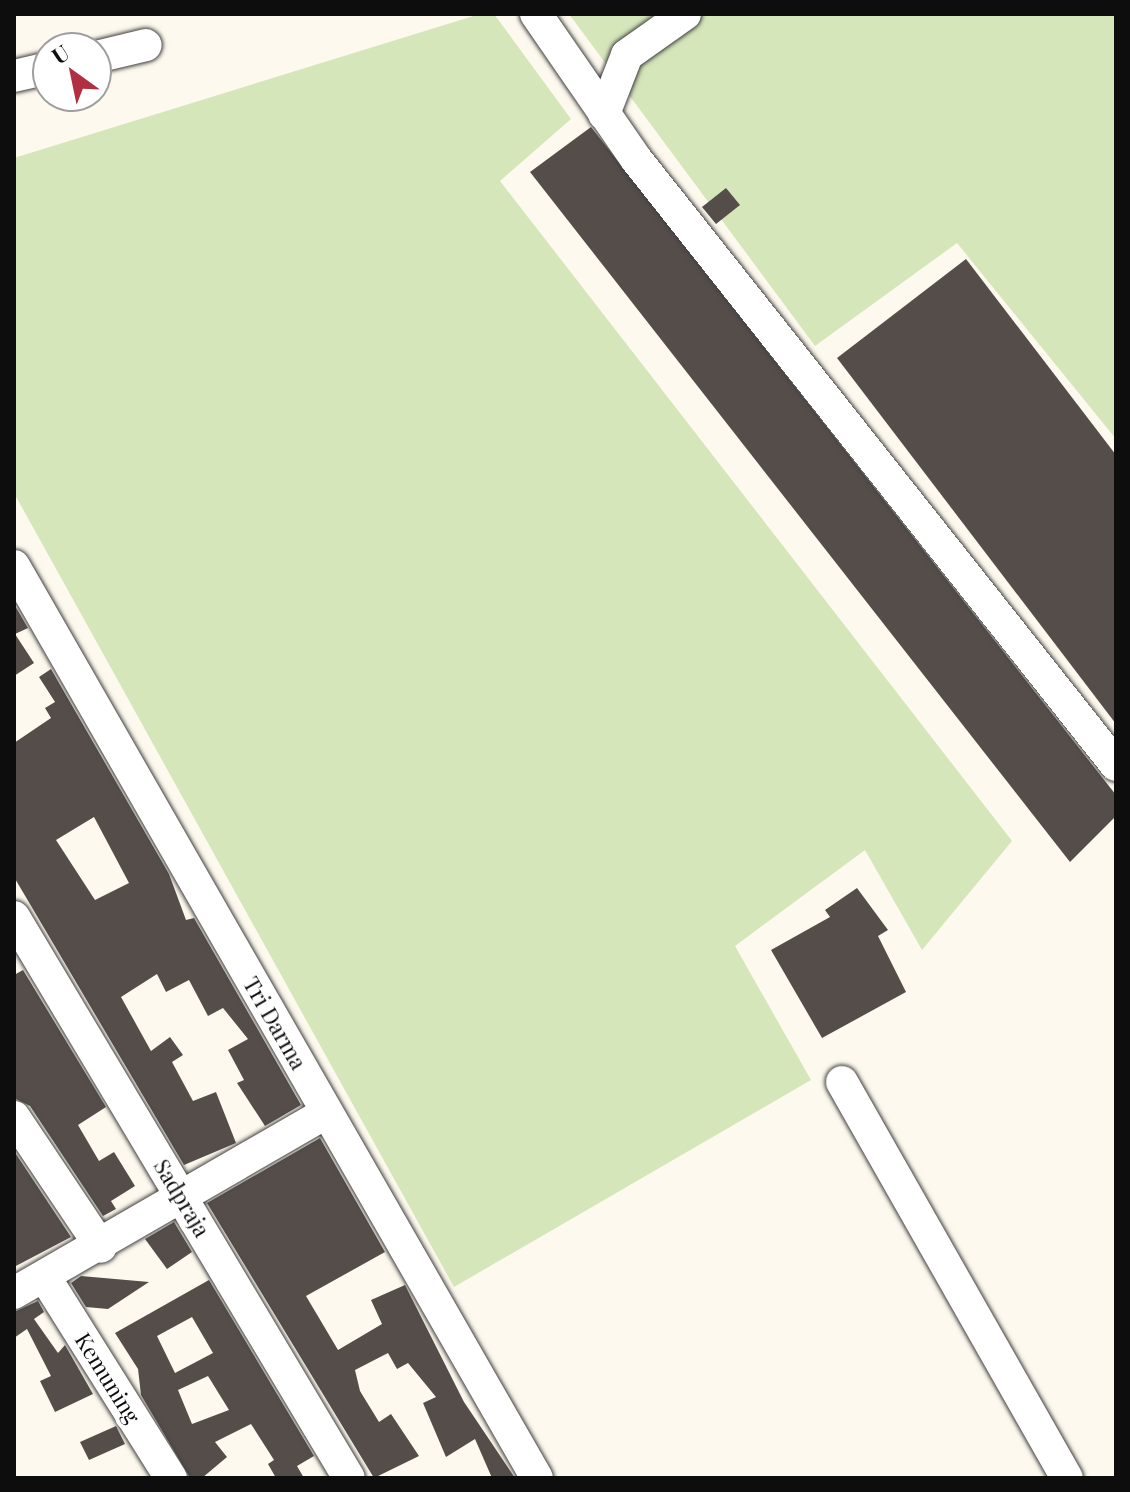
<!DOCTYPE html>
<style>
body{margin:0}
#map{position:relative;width:1130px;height:1492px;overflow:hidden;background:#fef9ee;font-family:"Playfair Display",serif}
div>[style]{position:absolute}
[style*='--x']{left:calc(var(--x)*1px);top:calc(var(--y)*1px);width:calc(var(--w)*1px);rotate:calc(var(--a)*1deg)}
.green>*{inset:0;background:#d5e6ba}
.building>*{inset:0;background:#554d4a}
.roads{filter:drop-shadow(0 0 2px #404040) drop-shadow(0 0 2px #404040)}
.minor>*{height:32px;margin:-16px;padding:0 16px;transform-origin:16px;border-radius:16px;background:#fff}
span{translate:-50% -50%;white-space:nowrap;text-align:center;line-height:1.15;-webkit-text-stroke:8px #fff;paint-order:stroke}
.street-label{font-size:22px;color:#0d0d0d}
.frame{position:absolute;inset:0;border:16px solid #0d0d0d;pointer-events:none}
.north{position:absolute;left:32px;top:32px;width:80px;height:80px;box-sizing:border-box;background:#fff;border:2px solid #9e9e9e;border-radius:50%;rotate:327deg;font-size:22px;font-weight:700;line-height:32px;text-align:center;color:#0d0d0d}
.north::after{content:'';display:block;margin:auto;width:28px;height:36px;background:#b22f43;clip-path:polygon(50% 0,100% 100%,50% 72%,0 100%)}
</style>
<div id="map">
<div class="green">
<i style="clip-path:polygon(480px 14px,494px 14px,571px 119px,500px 181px,1012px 841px,922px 950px,865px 850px,735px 946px,811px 1080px,454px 1287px,14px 493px,14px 158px)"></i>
<i style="clip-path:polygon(569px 14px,1116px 14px,1116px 439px,957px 243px,815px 346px)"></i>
</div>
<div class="building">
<i style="clip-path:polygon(591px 127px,1116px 795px,1116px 816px,1070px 862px,530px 172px)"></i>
<i style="clip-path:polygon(726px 188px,740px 205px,716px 224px,702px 207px)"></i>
<i style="clip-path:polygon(966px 259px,1116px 455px,1116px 724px,837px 358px)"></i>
<i style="clip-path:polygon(14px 604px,28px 628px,15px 634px,34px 663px,14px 676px)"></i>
<i style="clip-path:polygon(evenodd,51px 669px,169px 874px,186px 920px,194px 918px,301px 1105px,265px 1126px,237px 1083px,244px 1080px,228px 1050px,248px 1039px,223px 1008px,208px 1016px,189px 980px,166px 992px,157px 974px,121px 997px,151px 1051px,170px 1037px,183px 1055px,172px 1062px,193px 1101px,216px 1092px,236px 1143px,184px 1165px,14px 877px,14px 743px,51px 718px,45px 708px,55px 702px,39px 677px,51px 669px,94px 817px,129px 883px,95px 900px,56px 840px,94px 817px)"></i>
<i style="clip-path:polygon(857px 888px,888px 930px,878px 936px,906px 992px,822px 1038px,771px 950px,830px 917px,825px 910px)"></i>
<i style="clip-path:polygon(23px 970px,106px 1107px,78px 1125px,99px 1161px,114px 1152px,135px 1186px,111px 1201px,116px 1209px,103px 1216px,30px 1106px,14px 1098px,14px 975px)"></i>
<i style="clip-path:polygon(320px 1138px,385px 1252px,306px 1296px,338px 1350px,382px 1324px,371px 1300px,405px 1285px,464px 1402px,515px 1478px,492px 1478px,475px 1439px,446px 1457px,423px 1403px,436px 1397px,408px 1363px,397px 1369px,388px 1353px,355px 1370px,360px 1391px,379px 1422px,391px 1414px,419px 1456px,374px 1478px,207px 1203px)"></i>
<i style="clip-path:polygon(14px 1151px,71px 1237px,14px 1267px)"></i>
<i style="clip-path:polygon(174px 1222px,192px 1252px,167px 1269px,145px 1239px)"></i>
<i style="clip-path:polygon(81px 1276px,149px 1282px,108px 1309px,86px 1307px,71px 1283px)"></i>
<i style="clip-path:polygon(evenodd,209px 1280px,314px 1456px,297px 1466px,304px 1478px,276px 1478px,268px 1464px,274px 1460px,251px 1424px,215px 1442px,227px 1457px,202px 1478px,190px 1478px,141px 1395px,138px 1369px,115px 1333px,209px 1280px,192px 1317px,213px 1353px,175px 1373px,157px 1336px,192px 1317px,209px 1280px,208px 1376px,229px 1410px,192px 1424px,178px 1390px,208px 1376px)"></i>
<i style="clip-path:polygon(38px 1301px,44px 1312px,34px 1319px,58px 1353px,65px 1345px,93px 1394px,55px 1412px,40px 1381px,51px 1376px,27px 1329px,14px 1338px,14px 1312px)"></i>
<i style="clip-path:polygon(116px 1426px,125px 1444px,89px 1460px,80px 1442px)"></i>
</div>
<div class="roads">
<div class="minor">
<i style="--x:536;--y:14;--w:176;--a:55.4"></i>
<i style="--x:636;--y:159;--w:773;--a:51.62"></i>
<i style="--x:96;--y:57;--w:51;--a:-13.5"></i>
<i style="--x:14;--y:76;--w:35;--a:-13"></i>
<i style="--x:604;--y:114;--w:63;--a:-68.7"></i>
<i style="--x:627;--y:55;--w:71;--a:-35.3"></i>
<i style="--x:14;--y:566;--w:1051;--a:60.17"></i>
<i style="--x:14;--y:917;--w:653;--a:59.16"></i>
<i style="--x:842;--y:1082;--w:455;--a:60.4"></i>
<i style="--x:14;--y:1117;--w:156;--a:56.2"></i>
<i style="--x:46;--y:1279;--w:235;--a:57.9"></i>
<i style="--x:14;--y:1293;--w:360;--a:-30"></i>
</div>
</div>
<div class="street-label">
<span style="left:275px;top:1023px;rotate:60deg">Tri Darma</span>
<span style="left:182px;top:1198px;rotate:59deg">Sadpraja</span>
<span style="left:108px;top:1378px;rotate:58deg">Kemuning</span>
</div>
<div class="frame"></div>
<div class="north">U</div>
</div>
